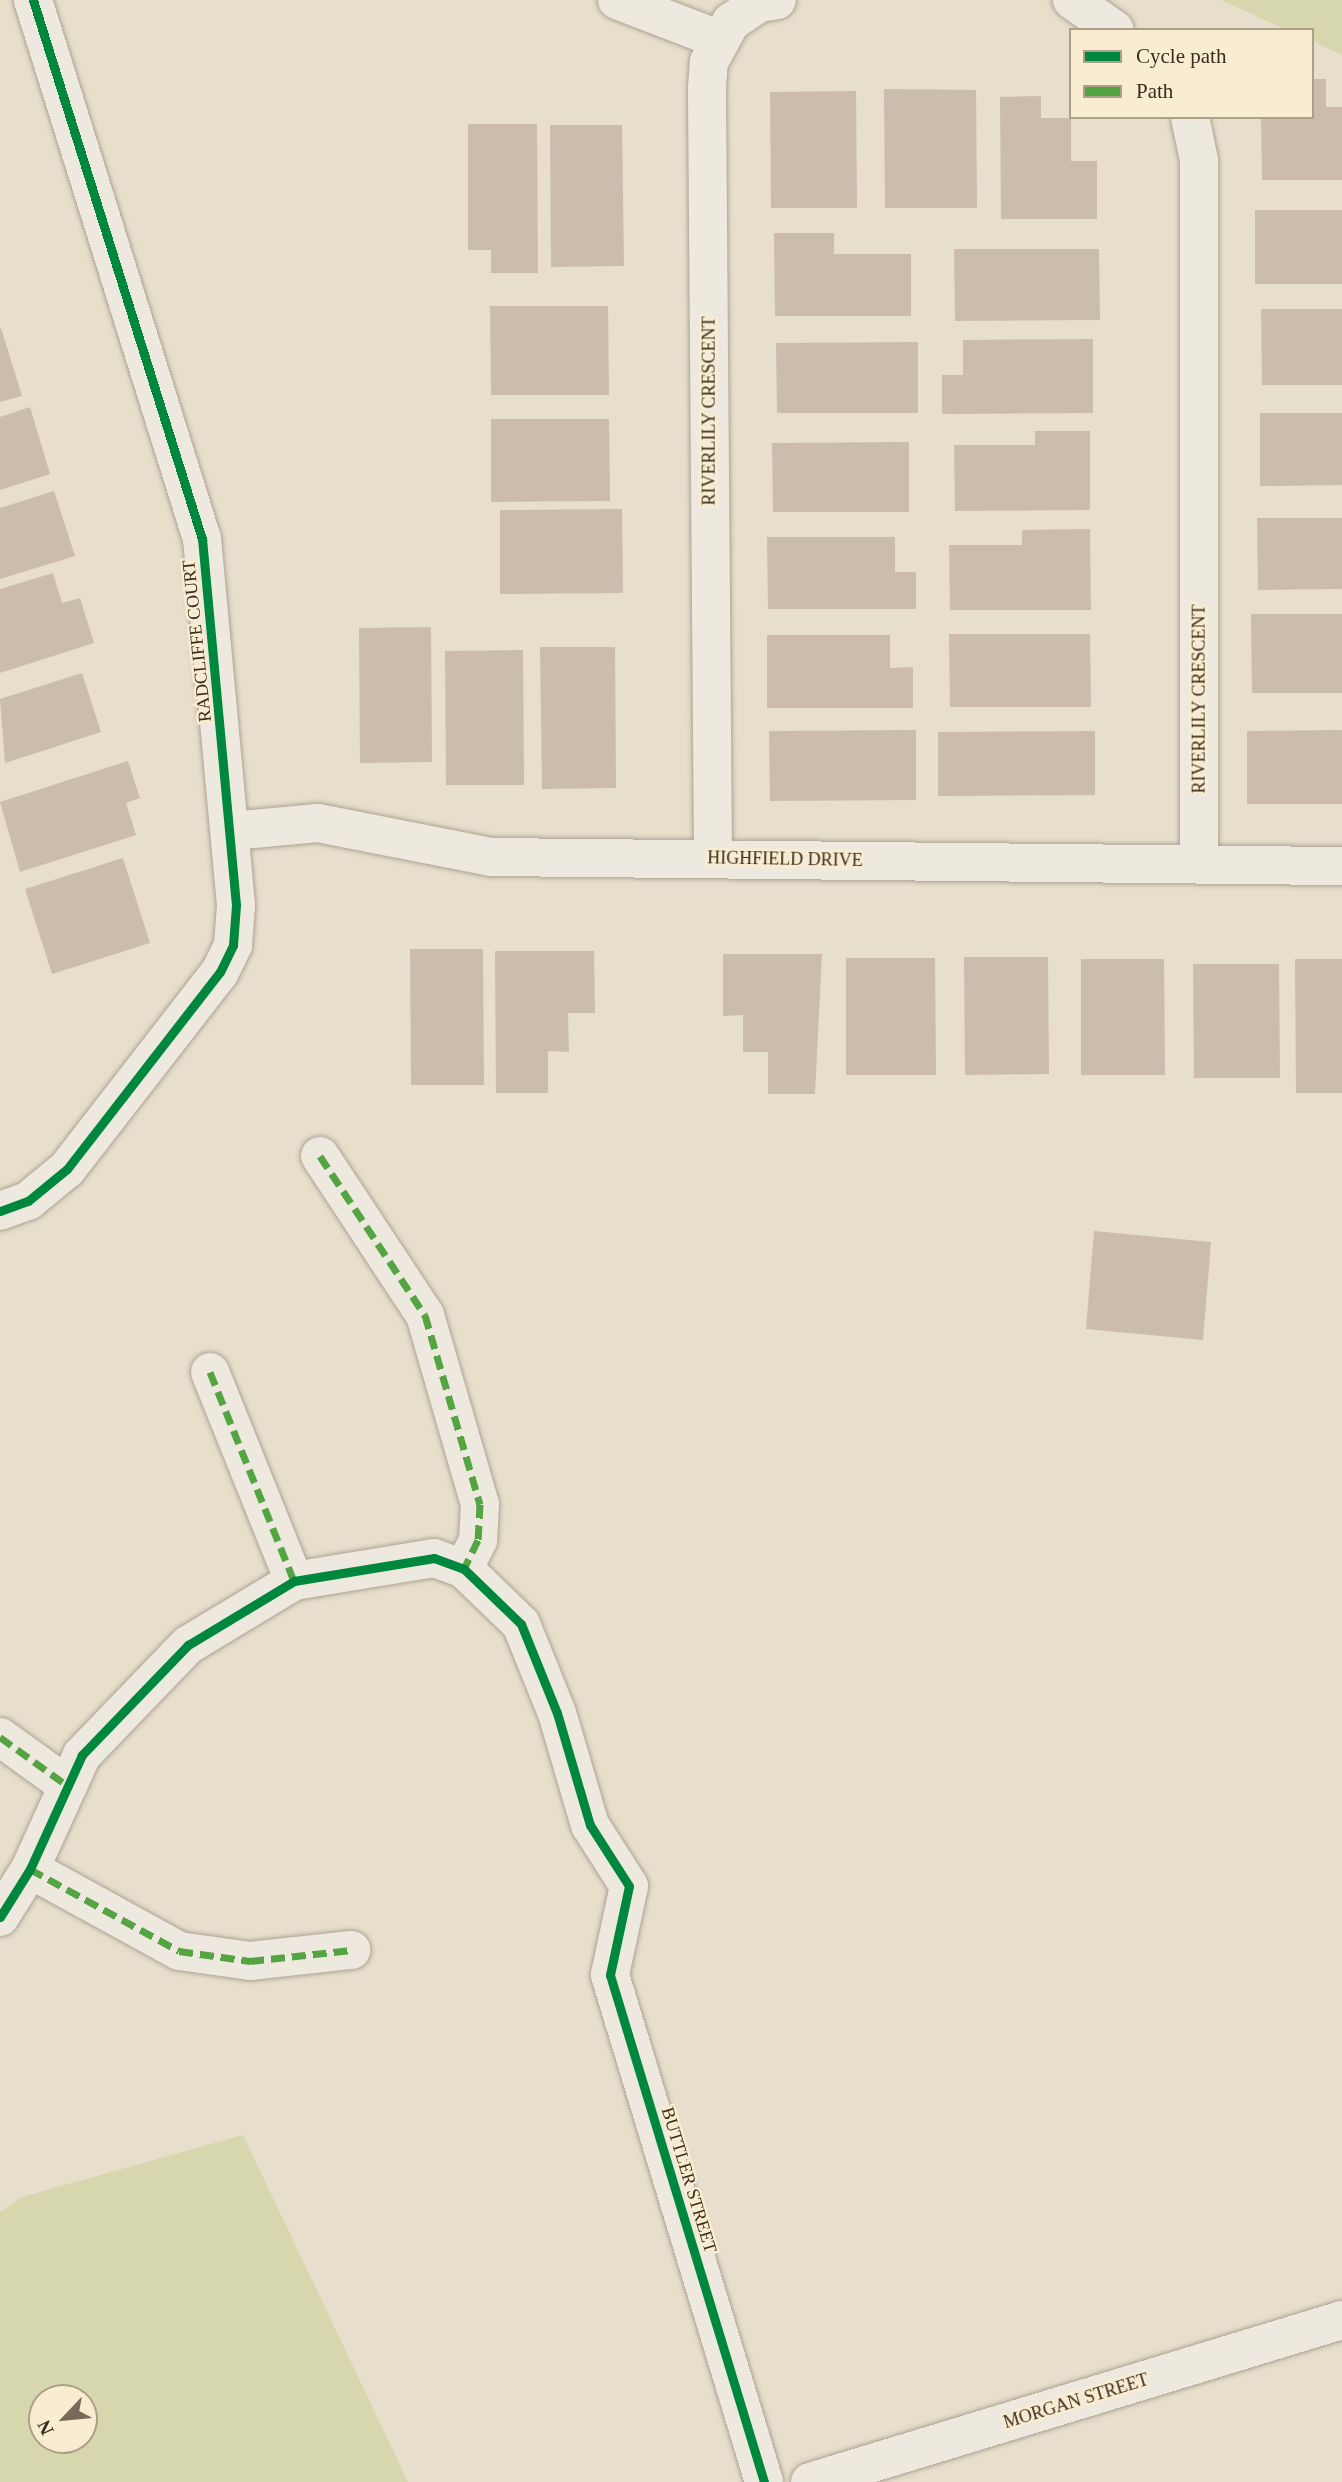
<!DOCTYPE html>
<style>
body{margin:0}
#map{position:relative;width:1342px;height:2482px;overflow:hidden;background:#e7decb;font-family:Georgia,serif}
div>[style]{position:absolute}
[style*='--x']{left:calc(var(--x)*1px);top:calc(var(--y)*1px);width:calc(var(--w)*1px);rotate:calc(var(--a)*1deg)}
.green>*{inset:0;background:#d6d7ac}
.building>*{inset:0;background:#cbbcac}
.roads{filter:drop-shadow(0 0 2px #aca395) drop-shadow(0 0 2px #aca395)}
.street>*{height:38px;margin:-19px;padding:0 19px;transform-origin:19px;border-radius:19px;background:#eee9df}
.quiet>*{height:7px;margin-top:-3.5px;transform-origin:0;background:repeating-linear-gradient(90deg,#54a441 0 14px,transparent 0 21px)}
.cycleway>*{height:9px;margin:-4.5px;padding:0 4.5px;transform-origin:4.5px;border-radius:4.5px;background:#00873e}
span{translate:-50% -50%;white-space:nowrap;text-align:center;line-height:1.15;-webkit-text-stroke:5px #f9edd1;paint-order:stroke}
.street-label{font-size:18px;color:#3b2b1c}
.legend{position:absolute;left:1069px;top:28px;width:245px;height:91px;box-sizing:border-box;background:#f9edd1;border:2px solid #ad9f89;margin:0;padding:9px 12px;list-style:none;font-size:21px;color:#3b2b1c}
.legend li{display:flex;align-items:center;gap:14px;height:35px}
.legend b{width:35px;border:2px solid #ad9f89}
.north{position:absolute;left:28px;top:2384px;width:70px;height:70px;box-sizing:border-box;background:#f9edd1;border:2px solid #ad9f89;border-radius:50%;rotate:244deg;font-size:19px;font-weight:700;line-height:28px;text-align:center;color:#3b2b1c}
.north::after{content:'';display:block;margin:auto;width:24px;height:32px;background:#776a59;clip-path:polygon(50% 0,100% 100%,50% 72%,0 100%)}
</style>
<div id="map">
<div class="green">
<i style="clip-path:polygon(1221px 0,1342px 0,1342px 55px,1312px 41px,1312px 30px,1287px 30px)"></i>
<i style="clip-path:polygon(evenodd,243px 2135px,408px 2482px,0 2482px,0 2212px,22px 2197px,243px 2135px,42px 2398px,84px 2398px,84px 2440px,42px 2440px,42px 2398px)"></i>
</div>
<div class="building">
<i style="clip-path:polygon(1312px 79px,1326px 79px,1326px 107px,1342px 107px,1342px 180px,1262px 180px,1261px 117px,1312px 117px)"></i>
<i style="clip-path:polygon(884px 89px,976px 90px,977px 208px,885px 208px)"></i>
<i style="clip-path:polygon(856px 91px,857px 208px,771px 208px,770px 92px)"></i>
<i style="clip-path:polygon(1041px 96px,1041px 118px,1071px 118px,1071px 161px,1097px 161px,1097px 219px,1001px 219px,1000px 97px)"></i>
<i style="clip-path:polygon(468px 124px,537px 124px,538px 273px,491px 273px,491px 250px,468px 250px)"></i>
<i style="clip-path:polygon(550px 125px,622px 125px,624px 266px,551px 267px)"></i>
<i style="clip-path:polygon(1255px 210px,1342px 210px,1342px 284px,1255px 284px)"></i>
<i style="clip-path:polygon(774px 233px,834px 233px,834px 254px,911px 254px,911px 316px,775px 316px)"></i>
<i style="clip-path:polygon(954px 249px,1099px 249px,1100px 320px,955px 321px)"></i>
<i style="clip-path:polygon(490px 306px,608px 306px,609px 395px,491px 395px)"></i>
<i style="clip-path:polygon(1261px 309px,1342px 309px,1342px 385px,1262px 385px)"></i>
<i style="clip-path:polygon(1px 328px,22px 396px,0 402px,0 329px)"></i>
<i style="clip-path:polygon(1093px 339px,1093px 413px,942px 414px,942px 375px,963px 375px,963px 340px)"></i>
<i style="clip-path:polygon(918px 342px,918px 413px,777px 413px,776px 343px)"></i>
<i style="clip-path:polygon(30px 407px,50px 474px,0 490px,0 417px)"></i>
<i style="clip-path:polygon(1260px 413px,1342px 413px,1342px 485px,1260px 486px)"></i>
<i style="clip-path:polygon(491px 419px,609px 419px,610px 501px,491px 502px)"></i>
<i style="clip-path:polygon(1035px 431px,1090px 431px,1090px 510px,955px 511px,954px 445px,1035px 445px)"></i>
<i style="clip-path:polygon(909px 442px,909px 512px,773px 512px,772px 443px)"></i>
<i style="clip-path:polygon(54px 491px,75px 556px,0 579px,0 508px)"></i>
<i style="clip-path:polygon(622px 509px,623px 593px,500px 594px,500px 510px)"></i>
<i style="clip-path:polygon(1257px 518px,1342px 518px,1342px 589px,1258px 590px)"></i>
<i style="clip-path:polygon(1090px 529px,1091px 610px,950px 610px,949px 545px,1022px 545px,1022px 530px)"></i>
<i style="clip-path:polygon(767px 537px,895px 537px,895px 572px,916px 572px,916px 609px,768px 609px)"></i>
<i style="clip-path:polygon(53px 573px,62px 603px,80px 598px,94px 643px,0 673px,0 589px)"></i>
<i style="clip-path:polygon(1251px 614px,1342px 614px,1342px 693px,1252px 693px)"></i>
<i style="clip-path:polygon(431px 627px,432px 762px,360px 763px,359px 628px)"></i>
<i style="clip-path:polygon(949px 634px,1090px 634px,1091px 707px,950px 707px)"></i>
<i style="clip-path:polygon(767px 635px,890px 635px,890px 668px,913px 667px,913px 708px,767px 708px)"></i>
<i style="clip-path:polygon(540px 647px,615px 647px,616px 788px,542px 789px)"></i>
<i style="clip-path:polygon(523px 650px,524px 785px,446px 785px,445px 651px)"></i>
<i style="clip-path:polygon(82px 673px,101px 732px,5px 763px,0 699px)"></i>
<i style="clip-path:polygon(916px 730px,916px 800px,770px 801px,769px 731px)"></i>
<i style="clip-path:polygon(1342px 730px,1342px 804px,1247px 804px,1247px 731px)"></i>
<i style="clip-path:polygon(1095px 731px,1095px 795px,938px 796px,938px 732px)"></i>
<i style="clip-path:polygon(128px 761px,140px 798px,126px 803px,136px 835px,20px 872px,0 802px)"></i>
<i style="clip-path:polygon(123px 858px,150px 943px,52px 974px,25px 889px)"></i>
<i style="clip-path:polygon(410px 949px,483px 949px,484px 1085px,411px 1085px)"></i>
<i style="clip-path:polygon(495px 951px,594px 951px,595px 1013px,568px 1013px,569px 1052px,548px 1051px,548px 1093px,496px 1093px)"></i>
<i style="clip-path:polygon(723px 954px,822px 954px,815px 1094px,768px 1094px,768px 1052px,743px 1052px,743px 1015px,723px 1016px)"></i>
<i style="clip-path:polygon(964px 957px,1048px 957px,1049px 1074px,965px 1075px)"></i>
<i style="clip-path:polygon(846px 958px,935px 958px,936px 1075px,846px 1075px)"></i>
<i style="clip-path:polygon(1081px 959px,1164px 959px,1165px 1075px,1081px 1075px)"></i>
<i style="clip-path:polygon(1295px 959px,1342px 959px,1342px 1093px,1296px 1093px)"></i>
<i style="clip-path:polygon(1193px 964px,1279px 964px,1280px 1078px,1194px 1078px)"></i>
<i style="clip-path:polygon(1094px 1231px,1211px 1242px,1203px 1340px,1086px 1329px)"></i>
</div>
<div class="roads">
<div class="street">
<i style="--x:617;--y:0;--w:108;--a:21.1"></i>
<i style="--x:1072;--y:0;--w:52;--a:34.9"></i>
<i style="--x:1190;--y:117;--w:44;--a:78.2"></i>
<i style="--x:1199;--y:160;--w:703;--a:90"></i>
<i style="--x:231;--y:831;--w:87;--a:-5.3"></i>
<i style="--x:318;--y:823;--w:177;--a:11.1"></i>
<i style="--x:492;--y:857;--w:850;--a:0.61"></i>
<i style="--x:713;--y:858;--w:770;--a:-90.45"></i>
<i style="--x:707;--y:88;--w:26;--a:-86"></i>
<i style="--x:709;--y:62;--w:46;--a:-61.2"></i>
<i style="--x:731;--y:22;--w:34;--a:-34"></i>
<i style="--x:759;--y:3;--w:18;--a:-9"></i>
<i style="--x:320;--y:1156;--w:191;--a:56.6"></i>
<i style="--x:425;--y:1315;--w:197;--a:73.8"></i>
<i style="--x:480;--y:1504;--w:36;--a:93"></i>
<i style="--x:478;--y:1540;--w:32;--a:116"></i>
<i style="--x:0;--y:1211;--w:30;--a:-20"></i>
<i style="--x:28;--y:1201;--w:50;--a:-39.4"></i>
<i style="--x:67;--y:1169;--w:249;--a:-52.2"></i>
<i style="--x:220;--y:972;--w:30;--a:-64"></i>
<i style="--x:233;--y:945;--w:40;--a:-85.7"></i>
<i style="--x:236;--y:905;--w:368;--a:-95.3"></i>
<i style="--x:202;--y:539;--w:565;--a:-107.41"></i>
<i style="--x:210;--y:1372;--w:225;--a:68.1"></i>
<i style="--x:0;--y:1737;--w:84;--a:35.8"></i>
<i style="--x:30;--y:1869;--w:170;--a:28.8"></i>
<i style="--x:179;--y:1951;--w:72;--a:8"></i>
<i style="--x:250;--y:1961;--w:102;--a:-6.2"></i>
<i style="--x:0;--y:1917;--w:57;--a:-58"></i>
<i style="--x:30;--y:1869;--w:125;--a:-65.5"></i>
<i style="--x:82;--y:1755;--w:153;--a:-46.1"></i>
<i style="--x:188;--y:1645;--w:124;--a:-31.1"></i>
<i style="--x:294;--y:1581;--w:142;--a:-9.3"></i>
<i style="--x:434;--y:1558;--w:32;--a:20"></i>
<i style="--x:464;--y:1569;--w:79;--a:44"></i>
<i style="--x:521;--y:1624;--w:96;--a:68"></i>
<i style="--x:557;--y:1713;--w:117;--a:73.6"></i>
<i style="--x:590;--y:1825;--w:72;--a:57.4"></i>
<i style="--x:629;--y:1886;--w:91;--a:102.1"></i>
<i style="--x:610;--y:1975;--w:530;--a:73.1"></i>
<i style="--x:810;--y:2482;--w:556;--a:-16.94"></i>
</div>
</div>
<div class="quiet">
<i style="--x:320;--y:1156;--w:191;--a:56.6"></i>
<i style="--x:425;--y:1315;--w:197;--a:73.8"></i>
<i style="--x:480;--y:1504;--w:36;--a:93"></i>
<i style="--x:478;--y:1540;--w:32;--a:116"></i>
<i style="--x:210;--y:1372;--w:225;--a:68.1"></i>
<i style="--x:0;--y:1737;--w:84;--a:35.8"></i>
<i style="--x:30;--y:1869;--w:170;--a:28.8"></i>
<i style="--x:179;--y:1951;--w:72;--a:8"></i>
<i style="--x:250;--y:1961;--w:102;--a:-6.2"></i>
</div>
<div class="cycleway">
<i style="--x:0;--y:1211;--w:30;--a:-20"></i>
<i style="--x:28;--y:1201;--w:50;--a:-39.4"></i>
<i style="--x:67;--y:1169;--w:249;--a:-52.2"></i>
<i style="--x:220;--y:972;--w:30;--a:-64"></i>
<i style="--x:233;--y:945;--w:40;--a:-85.7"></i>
<i style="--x:236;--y:905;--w:368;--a:-95.3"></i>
<i style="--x:202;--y:539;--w:565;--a:-107.41"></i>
<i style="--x:0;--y:1917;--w:57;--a:-58"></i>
<i style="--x:30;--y:1869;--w:125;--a:-65.5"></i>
<i style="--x:82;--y:1755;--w:153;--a:-46.1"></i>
<i style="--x:188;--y:1645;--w:124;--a:-31.1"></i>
<i style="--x:294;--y:1581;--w:142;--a:-9.3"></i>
<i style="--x:434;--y:1558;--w:32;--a:20"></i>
<i style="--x:464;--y:1569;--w:79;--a:44"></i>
<i style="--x:521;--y:1624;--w:96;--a:68"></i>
<i style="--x:557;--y:1713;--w:117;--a:73.6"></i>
<i style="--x:590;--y:1825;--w:72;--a:57.4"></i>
<i style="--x:629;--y:1886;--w:91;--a:102.1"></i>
<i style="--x:610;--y:1975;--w:530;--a:73.1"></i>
</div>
<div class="street-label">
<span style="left:709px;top:411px;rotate:-90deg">RIVERLILY CRESCENT</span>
<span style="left:197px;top:641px;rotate:-96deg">RADCLIFFE COURT</span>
<span style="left:1199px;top:699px;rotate:-90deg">RIVERLILY CRESCENT</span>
<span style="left:785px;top:859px;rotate:1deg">HIGHFIELD DRIVE</span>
<span style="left:689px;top:2180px;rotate:73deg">BUTTLER STREET</span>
<span style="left:1076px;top:2401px;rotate:-17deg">MORGAN STREET</span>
</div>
<ul class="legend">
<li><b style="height:9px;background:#00873e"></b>Cycle path</li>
<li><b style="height:9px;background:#54a441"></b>Path</li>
</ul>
<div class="north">N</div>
</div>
